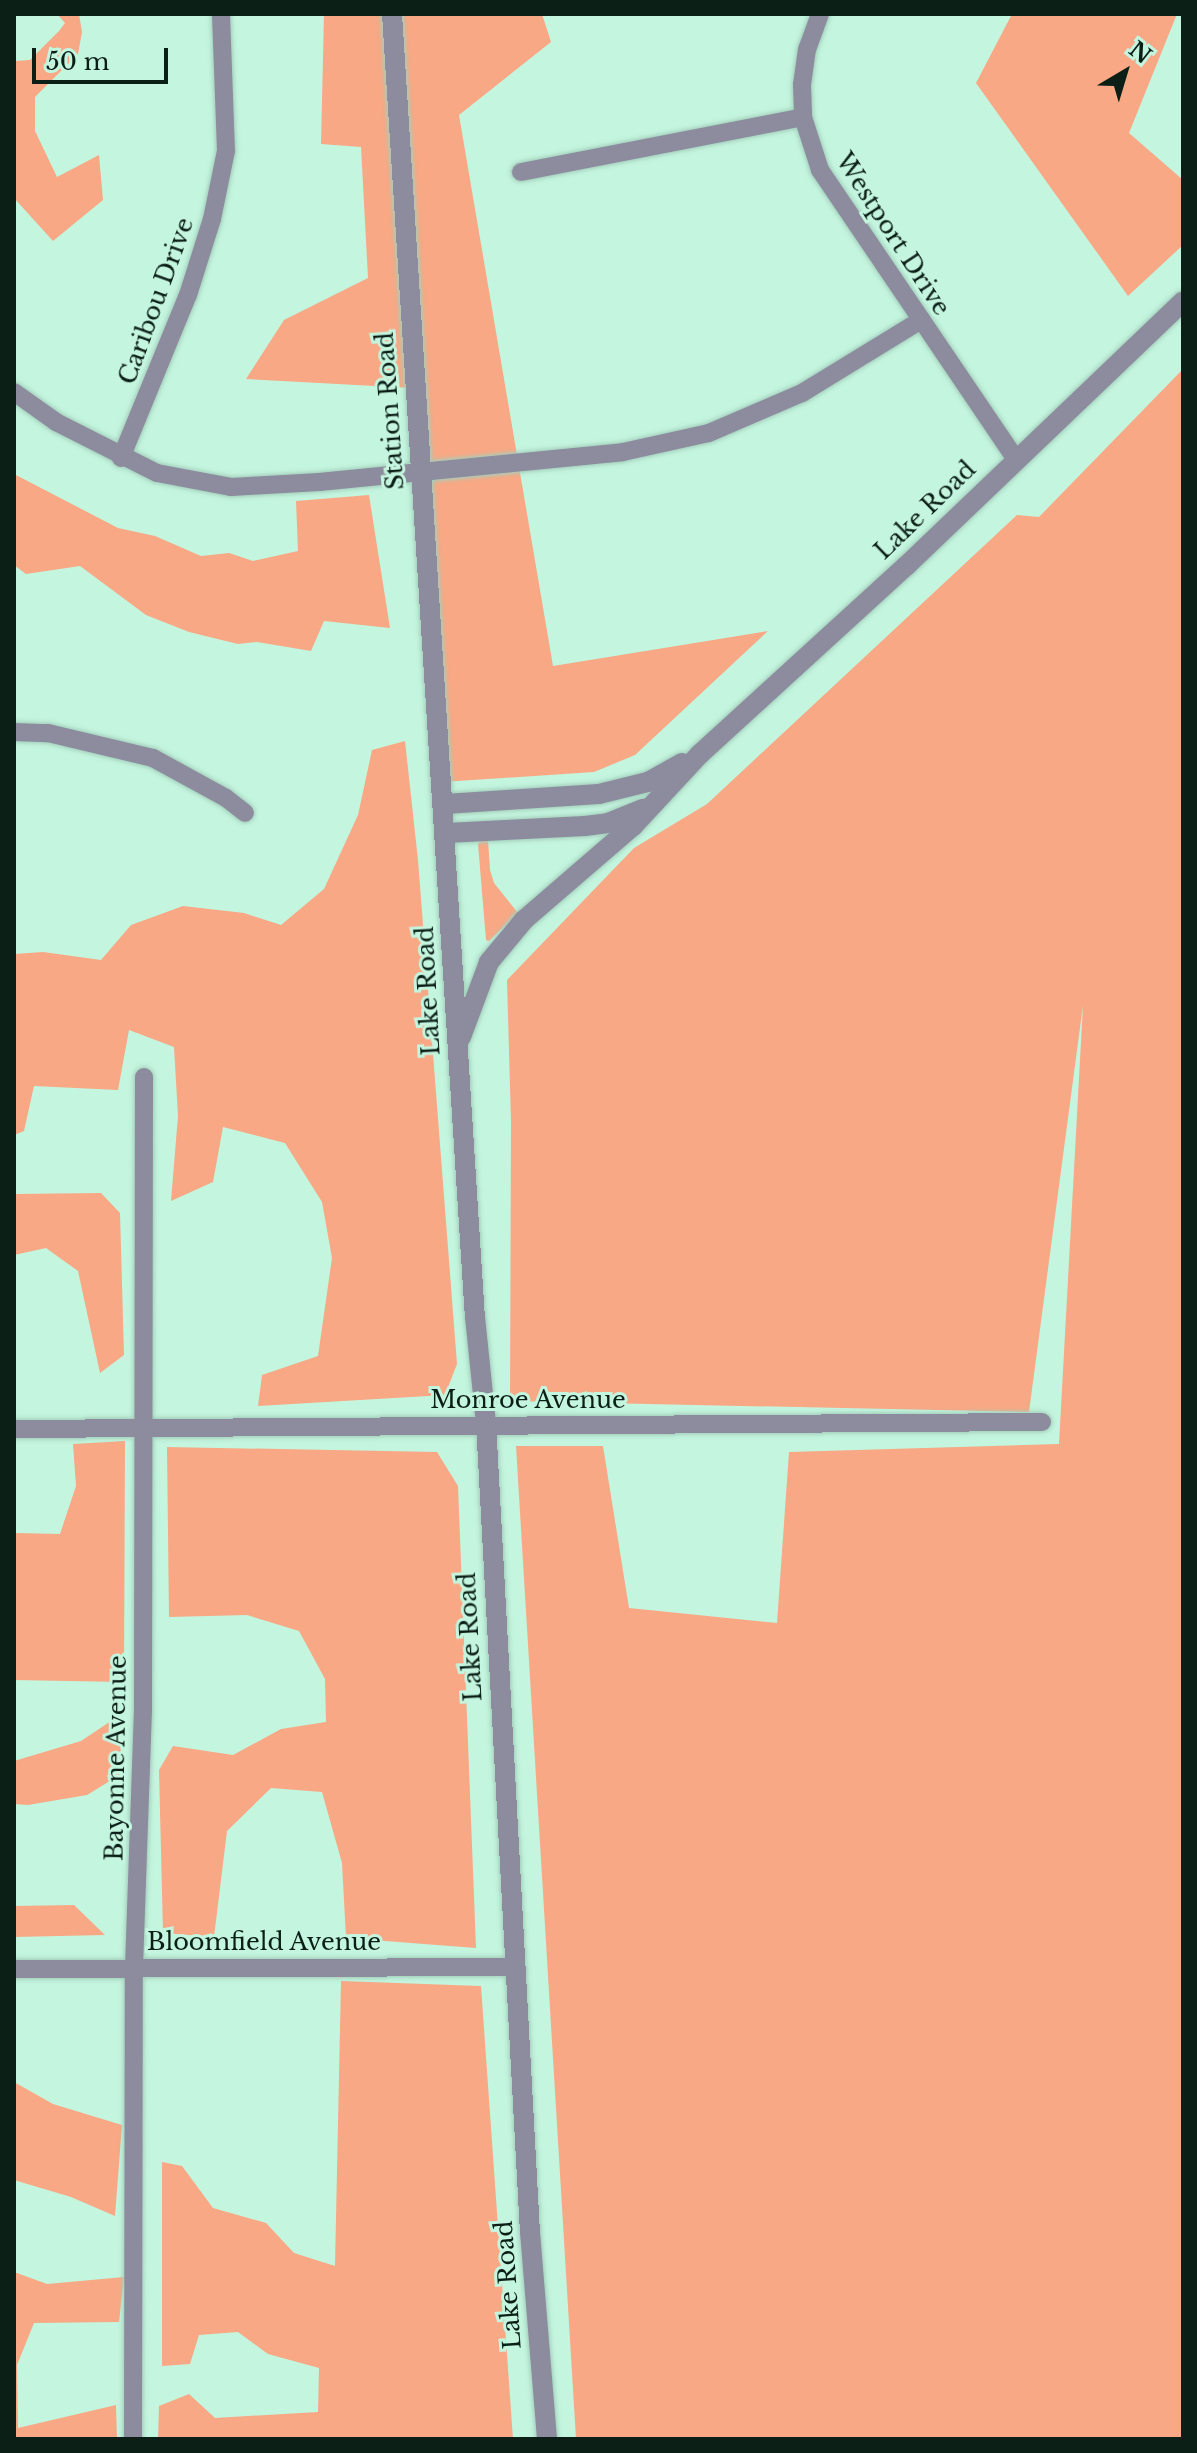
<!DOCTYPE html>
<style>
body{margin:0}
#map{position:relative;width:1197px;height:2453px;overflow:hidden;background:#c4f5df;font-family:"Libre Baskerville",serif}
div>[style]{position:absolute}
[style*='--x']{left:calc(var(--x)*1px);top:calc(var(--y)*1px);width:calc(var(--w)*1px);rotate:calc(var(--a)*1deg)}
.green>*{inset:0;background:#f8a884}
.roads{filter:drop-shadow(0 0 2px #a3cebb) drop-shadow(0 0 2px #a3cebb)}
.minor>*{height:18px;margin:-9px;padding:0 9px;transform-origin:9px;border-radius:9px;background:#8c8c9e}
.tertiary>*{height:20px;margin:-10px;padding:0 10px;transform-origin:10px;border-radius:10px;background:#8c8c9e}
span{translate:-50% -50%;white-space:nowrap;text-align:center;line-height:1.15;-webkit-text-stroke:6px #c4f5df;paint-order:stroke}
.street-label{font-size:24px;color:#0c1f17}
.frame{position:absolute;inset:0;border:16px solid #0c1f17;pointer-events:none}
.north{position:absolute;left:1085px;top:32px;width:80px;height:80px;-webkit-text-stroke:6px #c4f5df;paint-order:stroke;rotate:38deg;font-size:22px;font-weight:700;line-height:32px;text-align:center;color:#0c1f17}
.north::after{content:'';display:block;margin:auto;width:28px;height:36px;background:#0c1f17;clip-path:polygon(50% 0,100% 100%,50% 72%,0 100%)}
.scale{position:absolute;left:32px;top:48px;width:136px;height:36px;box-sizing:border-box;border:4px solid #0c1f17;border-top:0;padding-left:10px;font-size:24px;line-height:28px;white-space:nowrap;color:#0c1f17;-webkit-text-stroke:6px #c4f5df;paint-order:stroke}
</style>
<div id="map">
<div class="green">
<i style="clip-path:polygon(57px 14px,79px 14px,82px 32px,78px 54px,35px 97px,35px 131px,57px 177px,99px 155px,103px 200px,53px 241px,14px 198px,14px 61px,30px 60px,59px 31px,65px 23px)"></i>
<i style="clip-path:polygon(324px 14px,542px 14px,551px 42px,459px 115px,553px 666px,768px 631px,635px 755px,594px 772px,442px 782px,412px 388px,246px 379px,284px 320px,368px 278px,361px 147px,321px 144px)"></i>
<i style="clip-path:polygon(1012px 14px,1177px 14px,1129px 133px,1183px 180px,1183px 245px,1128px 296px,976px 83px)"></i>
<i style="clip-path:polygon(1183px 369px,1183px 2439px,576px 2439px,516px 1446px,603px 1446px,629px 1608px,777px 1623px,789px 1452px,1059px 1444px,1083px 1005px,1029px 1412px,510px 1401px,511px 1122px,507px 980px,634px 848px,707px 804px,1017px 515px,1039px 517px)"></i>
<i style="clip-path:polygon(14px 474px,118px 528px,155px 536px,201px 556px,229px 553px,253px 561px,298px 551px,296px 501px,369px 495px,390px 628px,324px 621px,311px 651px,257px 642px,238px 644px,189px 632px,146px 615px,80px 566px,26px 574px,14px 565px)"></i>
<i style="clip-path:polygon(405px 741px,418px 860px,457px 1364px,445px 1395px,258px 1406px,262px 1375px,318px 1356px,332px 1258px,322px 1202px,285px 1143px,223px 1127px,213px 1182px,171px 1201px,178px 1116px,174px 1047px,129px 1030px,118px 1090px,34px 1086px,24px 1131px,14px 1135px,14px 954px,43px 952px,101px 960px,131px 925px,183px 906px,244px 913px,281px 925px,324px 889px,358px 815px,372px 750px)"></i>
<i style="clip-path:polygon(482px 840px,488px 840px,490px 870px,494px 883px,518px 913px,489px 941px,486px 940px,478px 844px)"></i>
<i style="clip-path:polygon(101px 1193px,120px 1213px,124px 1355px,100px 1373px,78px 1271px,46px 1248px,14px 1255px,14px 1194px)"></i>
<i style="clip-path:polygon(125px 1441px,124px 1682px,14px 1680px,14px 1533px,60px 1534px,76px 1486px,73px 1444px)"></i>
<i style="clip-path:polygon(167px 1447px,437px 1452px,458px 1486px,476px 1948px,346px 1938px,342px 1863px,322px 1792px,271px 1788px,227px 1831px,214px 1937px,163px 1933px,159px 1770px,173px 1746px,233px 1755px,281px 1729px,326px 1722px,325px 1679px,299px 1631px,247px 1615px,169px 1617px)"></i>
<i style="clip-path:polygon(114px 1719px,126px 1771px,87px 1795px,28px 1805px,14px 1804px,14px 1761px,81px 1741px)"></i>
<i style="clip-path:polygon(74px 1905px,105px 1935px,14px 1937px,14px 1906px)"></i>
<i style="clip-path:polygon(341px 1981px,481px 1986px,513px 2439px,158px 2439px,159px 2406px,189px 2394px,215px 2418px,318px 2412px,319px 2368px,268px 2354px,238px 2332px,199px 2335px,190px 2364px,162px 2366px,162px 2162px,182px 2166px,213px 2208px,266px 2223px,294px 2253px,335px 2266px)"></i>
<i style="clip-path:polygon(14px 2082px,53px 2104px,122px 2125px,115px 2216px,71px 2197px,14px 2180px)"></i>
<i style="clip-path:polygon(14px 2272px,47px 2284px,124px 2277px,119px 2322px,34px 2323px,17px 2365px,18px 2428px,116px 2405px,117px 2439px,14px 2439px)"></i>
</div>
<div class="roads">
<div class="minor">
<i style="--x:820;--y:14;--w:37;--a:110"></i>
<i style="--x:807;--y:49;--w:36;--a:98"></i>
<i style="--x:802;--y:85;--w:32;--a:88"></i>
<i style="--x:803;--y:117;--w:56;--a:72.2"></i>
<i style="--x:820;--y:170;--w:348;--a:55.9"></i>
<i style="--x:521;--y:172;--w:287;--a:-11"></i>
<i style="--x:14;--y:392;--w:52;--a:35.5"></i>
<i style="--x:56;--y:422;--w:113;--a:26.8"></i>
<i style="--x:157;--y:473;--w:75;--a:10.7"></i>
<i style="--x:231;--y:487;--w:88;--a:-3.3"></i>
<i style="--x:319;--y:482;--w:305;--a:-5.6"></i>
<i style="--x:623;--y:452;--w:88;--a:-12.5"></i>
<i style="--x:709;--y:433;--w:101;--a:-23.3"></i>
<i style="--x:802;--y:393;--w:140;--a:-31.5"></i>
<i style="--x:121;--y:458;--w:176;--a:-67.7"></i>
<i style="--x:188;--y:295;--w:80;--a:-72.5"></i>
<i style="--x:212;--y:219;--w:69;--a:-78.4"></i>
<i style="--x:226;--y:151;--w:137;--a:-92.1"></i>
<i style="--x:14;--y:732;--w:34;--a:2"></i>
<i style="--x:48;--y:733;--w:108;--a:13.4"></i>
<i style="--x:153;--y:758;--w:83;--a:28.7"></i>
<i style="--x:226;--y:798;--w:24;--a:38"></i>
<i style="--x:14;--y:1429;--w:1028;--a:-0.39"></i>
<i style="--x:14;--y:1969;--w:501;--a:-0.23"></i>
<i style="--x:133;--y:2439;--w:472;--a:-89.9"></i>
<i style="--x:134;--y:1967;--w:256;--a:-88"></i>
<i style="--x:143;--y:1711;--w:634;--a:-89.91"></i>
</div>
<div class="tertiary">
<i style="--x:392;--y:14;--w:1306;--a:86.36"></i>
<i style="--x:475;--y:1317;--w:107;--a:84.1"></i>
<i style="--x:486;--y:1423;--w:810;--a:86.89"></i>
<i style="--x:530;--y:2232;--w:208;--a:85.3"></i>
<i style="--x:445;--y:804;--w:154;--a:-3.7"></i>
<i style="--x:599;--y:794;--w:50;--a:-13.8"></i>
<i style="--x:648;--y:782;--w:39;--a:-29"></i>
<i style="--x:446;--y:833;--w:139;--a:-2.9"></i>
<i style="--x:585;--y:826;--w:23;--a:-7"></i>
<i style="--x:608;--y:823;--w:38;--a:-22"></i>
<i style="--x:461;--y:1037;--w:80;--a:-69.5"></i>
<i style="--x:489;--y:962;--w:55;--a:-50.2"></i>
<i style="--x:524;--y:920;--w:144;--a:-40.8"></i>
<i style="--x:633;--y:826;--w:98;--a:-47.1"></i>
<i style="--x:700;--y:754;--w:279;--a:-42.4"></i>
<i style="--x:906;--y:566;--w:383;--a:-43.7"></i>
</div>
</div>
<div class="street-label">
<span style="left:893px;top:234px;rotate:57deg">Westport Drive</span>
<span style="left:156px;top:301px;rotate:-70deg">Caribou Drive</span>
<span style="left:390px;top:411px;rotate:-94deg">Station Road</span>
<span style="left:925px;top:510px;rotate:-44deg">Lake Road</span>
<span style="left:428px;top:991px;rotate:-93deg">Lake Road</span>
<span style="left:528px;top:1400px">Monroe Avenue</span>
<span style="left:470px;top:1637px;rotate:-93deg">Lake Road</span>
<span style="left:116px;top:1758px;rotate:-89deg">Bayonne Avenue</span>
<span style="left:264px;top:1942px">Bloomfield Avenue</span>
<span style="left:508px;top:2285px;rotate:-94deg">Lake Road</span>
</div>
<div class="frame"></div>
<div class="north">N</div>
<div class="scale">50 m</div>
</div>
